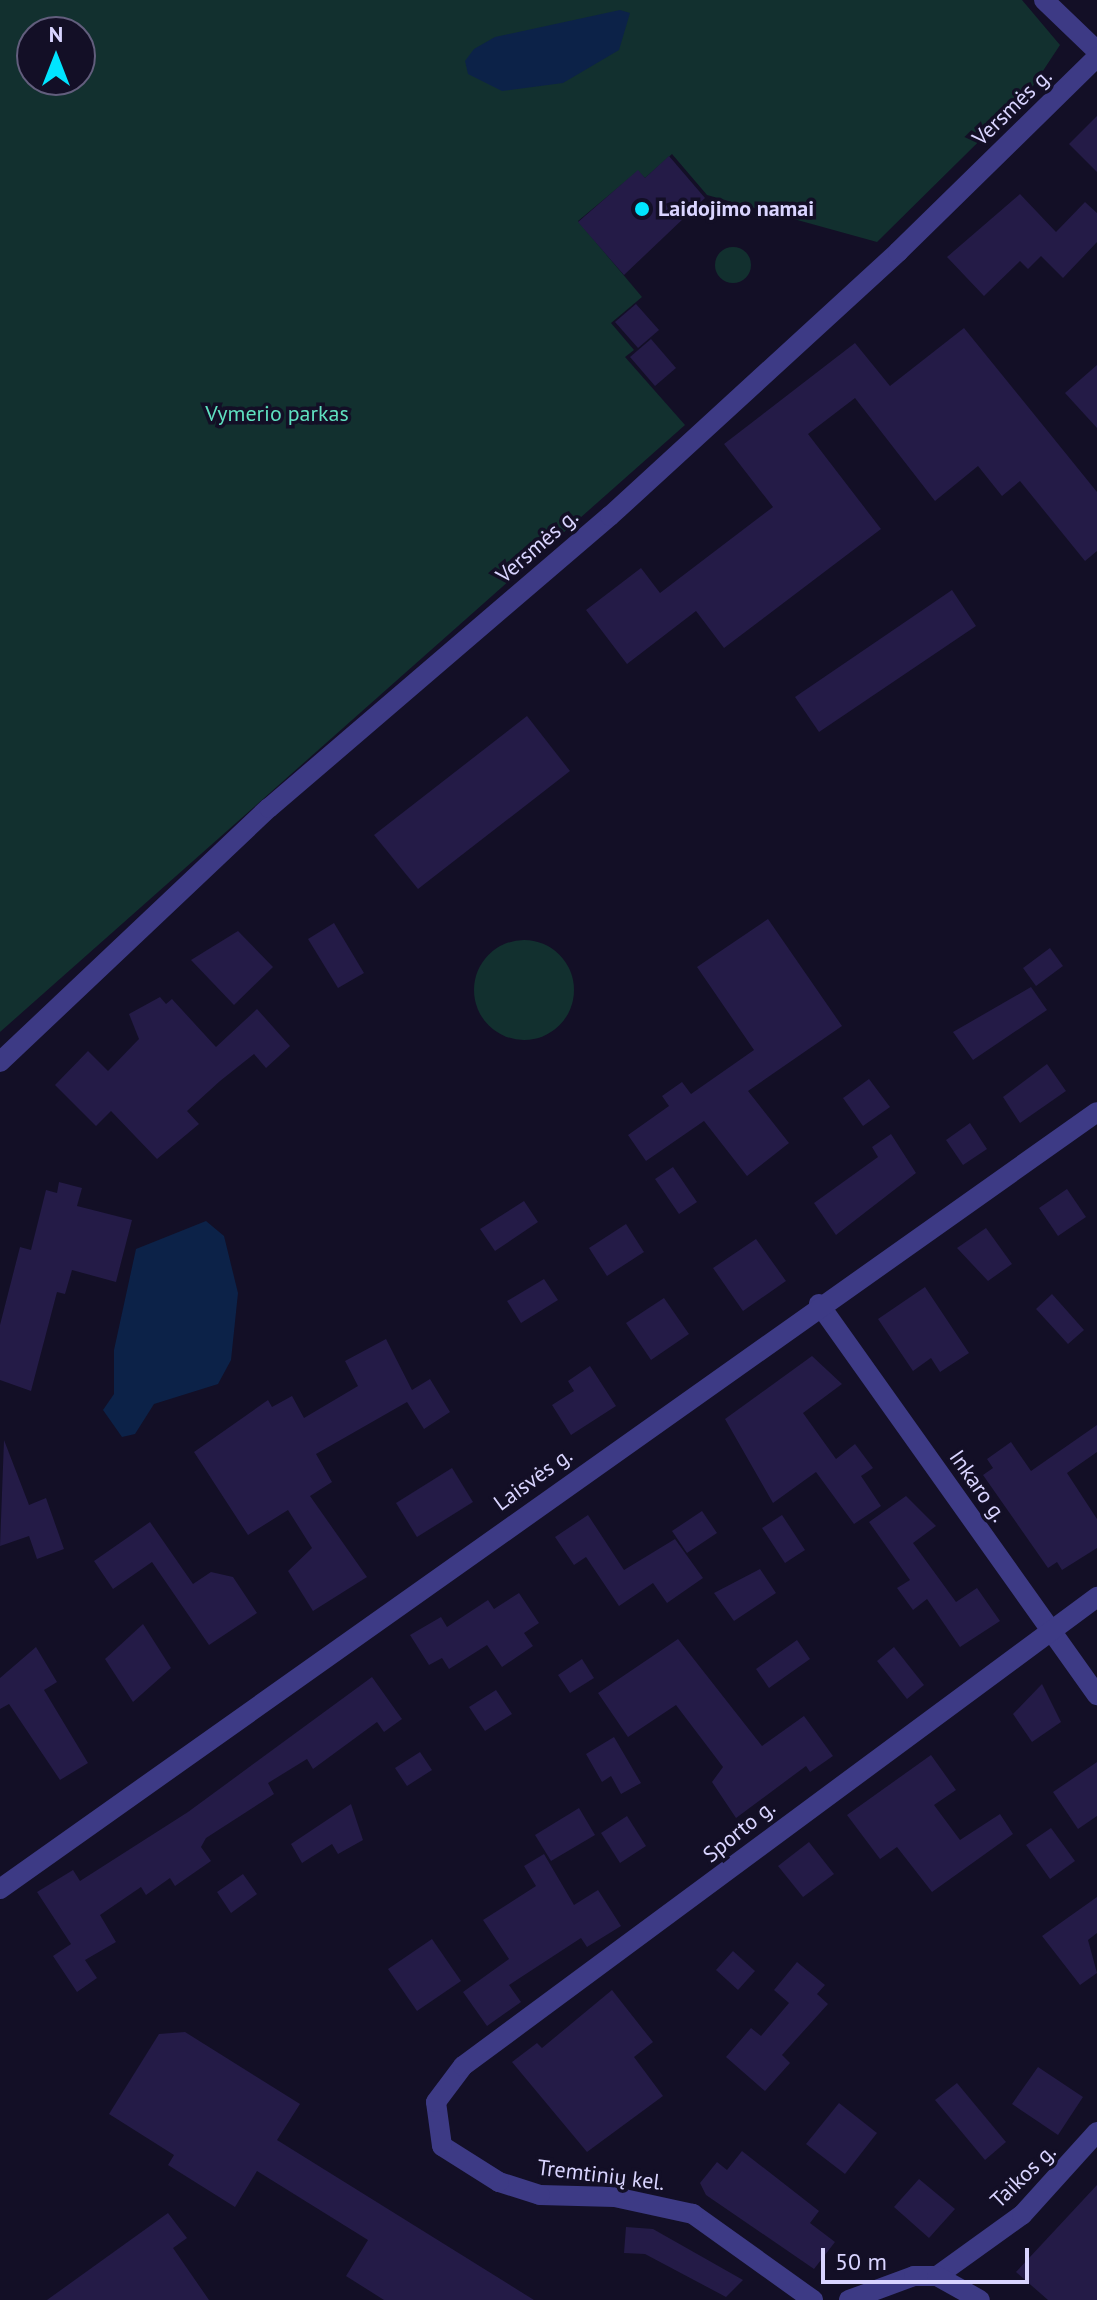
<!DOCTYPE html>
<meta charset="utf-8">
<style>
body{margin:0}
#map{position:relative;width:1097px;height:2300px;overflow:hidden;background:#130f26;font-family:"PT Sans",sans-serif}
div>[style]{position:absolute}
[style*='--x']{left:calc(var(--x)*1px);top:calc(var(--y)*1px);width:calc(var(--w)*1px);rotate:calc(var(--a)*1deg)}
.green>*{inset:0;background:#12302f}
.round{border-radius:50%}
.water>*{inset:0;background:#0c2248}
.building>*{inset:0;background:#241b47}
.minor>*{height:20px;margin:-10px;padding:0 10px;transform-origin:10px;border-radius:10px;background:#3d3a85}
.dots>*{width:22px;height:22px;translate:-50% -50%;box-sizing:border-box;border:4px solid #130f26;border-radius:50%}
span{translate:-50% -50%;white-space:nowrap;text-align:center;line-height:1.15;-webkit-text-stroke:7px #130f26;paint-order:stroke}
.street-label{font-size:22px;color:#d9d4ff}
.poi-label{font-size:22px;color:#d9d4ff;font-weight:700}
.left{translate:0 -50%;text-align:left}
.park-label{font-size:22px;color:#5fe0c0}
.north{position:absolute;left:16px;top:16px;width:80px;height:80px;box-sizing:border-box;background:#130f26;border:2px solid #625e7d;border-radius:50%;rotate:0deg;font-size:22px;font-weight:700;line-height:32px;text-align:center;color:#d9d4ff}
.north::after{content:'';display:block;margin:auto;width:28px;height:36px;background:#00e5ff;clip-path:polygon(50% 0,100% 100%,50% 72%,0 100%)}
.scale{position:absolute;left:821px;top:2248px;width:208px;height:36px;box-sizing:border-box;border:4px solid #d9d4ff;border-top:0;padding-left:10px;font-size:24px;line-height:28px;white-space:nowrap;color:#d9d4ff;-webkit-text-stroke:6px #130f26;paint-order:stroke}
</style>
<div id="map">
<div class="green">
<i style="clip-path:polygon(evenodd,0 0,1022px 0,1060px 45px,1029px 92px,877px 242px,707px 195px,672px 154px,645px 178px,638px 171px,578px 221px,642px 297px,611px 323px,634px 350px,625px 357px,685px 425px,0 1032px,0 0,32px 32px,80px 32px,80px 80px,32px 80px,32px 32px)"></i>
<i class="round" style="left:715px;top:247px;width:36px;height:36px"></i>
<i class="round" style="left:474px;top:940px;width:100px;height:100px"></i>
</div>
<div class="water">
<i style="clip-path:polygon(620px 10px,630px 13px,619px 50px,563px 83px,502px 91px,468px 74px,465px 61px,474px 49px,495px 37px)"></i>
<i style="clip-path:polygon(206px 1221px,224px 1236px,238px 1293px,231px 1360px,218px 1384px,154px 1404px,135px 1434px,122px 1437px,103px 1410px,114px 1394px,114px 1350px,136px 1249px)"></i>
</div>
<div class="building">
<i style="clip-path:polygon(1097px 116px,1097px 172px,1069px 144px)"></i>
<i style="clip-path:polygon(669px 156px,705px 198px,624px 275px,578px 222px,638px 170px,645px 178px)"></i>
<i style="clip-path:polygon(1020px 194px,1056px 232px,1085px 202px,1097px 213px,1097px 242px,1063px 278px,1041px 256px,1028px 269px,1020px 261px,984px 296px,947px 257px)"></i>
<i style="clip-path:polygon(636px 304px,659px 330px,638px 348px,615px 322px)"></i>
<i style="clip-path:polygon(964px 328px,1097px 492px,1097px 551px,1085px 561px,1020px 481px,1002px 496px,978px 466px,935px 501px,855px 398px,808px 434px,881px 529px,724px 648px,696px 611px,627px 664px,586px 610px,641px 568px,660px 593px,773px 507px,724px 444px,855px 343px,890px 386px)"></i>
<i style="clip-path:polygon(651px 339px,676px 368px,655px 386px,630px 357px)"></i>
<i style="clip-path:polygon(1097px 365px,1097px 428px,1065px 393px)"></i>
<i style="clip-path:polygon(952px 590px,976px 626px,819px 732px,795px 697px)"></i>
<i style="clip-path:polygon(527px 716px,570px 771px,418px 889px,374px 835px)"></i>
<i style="clip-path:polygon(768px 919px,842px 1026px,748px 1091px,789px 1143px,747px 1176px,704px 1121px,646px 1161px,628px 1135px,669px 1106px,662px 1096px,682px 1082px,691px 1094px,754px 1050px,697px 967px)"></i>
<i style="clip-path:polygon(334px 923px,364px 973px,338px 988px,308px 939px)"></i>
<i style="clip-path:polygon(238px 931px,273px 967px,234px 1005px,191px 960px)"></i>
<i style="clip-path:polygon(1050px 948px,1063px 966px,1036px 986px,1023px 968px)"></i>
<i style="clip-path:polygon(1031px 987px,1047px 1010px,973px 1060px,953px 1032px)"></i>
<i style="clip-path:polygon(160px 997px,166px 1004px,172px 999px,216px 1047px,257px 1009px,290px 1046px,266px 1068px,254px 1054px,220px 1081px,187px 1111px,199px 1124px,157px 1159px,111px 1111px,96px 1126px,55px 1085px,88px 1051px,108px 1071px,139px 1039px,129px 1014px)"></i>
<i style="clip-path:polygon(1047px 1064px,1066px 1091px,1020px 1123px,1003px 1097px)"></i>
<i style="clip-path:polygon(869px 1079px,890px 1107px,863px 1126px,843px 1098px)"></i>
<i style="clip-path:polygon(970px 1123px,987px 1149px,963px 1165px,946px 1140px)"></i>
<i style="clip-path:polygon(891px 1134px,916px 1173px,836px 1235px,814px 1203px,878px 1157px,872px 1147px)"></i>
<i style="clip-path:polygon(673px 1167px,697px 1202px,679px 1214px,655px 1179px)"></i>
<i style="clip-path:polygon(59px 1182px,82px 1188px,77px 1206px,132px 1220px,116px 1282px,72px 1270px,65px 1294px,57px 1292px,31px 1391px,0 1380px,0 1325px,20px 1247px,31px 1250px,46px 1190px,57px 1193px)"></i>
<i style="clip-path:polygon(1067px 1189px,1086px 1217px,1058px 1236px,1039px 1208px)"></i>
<i style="clip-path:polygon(524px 1201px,538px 1222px,495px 1251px,480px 1229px)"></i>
<i style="clip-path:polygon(626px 1224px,644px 1252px,607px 1276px,589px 1248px)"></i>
<i style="clip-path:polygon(986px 1228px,1012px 1264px,988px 1281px,957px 1248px)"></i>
<i style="clip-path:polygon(756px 1239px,786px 1281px,743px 1311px,713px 1268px)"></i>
<i style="clip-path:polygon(544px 1279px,558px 1300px,521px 1323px,507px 1301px)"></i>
<i style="clip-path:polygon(925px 1287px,969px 1353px,940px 1372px,931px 1358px,913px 1371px,878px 1319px)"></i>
<i style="clip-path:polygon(1052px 1294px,1084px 1330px,1068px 1344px,1036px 1309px)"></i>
<i style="clip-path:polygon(664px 1298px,689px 1334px,651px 1360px,626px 1323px)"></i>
<i style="clip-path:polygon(386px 1339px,412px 1390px,430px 1379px,450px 1412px,424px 1429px,407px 1402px,316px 1454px,332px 1482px,310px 1496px,367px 1577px,313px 1611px,288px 1571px,312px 1548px,288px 1510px,248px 1535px,194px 1452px,268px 1400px,272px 1407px,292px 1396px,304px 1418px,358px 1386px,345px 1361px)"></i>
<i style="clip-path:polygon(812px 1356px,842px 1384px,803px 1413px,836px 1459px,855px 1444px,873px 1468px,861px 1476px,881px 1506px,854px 1524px,816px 1472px,773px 1503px,725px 1419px)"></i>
<i style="clip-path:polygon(590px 1366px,616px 1406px,571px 1435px,552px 1405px,574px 1391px,568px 1381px)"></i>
<i style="clip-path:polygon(1097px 1425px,1097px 1452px,1067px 1473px,1097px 1519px,1097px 1548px,1062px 1570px,1057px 1562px,1048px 1568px,983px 1475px,993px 1468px,987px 1459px,1011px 1442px,1031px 1471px)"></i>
<i style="clip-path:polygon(4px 1440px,29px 1505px,46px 1498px,64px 1549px,37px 1559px,29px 1536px,0 1546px)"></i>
<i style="clip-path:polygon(452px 1468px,473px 1502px,417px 1537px,396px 1503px)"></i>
<i style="clip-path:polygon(906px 1496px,936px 1526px,913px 1543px,956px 1602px,977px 1588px,1000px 1621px,960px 1647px,927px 1599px,913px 1610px,897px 1588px,910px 1580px,869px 1522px)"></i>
<i style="clip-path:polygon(702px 1511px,717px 1533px,687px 1553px,672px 1531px)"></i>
<i style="clip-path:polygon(588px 1515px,624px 1570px,675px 1539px,703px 1578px,667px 1603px,653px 1583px,619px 1606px,586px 1557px,574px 1565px,555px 1537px)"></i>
<i style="clip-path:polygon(782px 1515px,805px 1550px,785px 1563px,762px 1528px)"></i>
<i style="clip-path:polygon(150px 1522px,193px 1584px,211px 1572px,233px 1577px,257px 1613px,209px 1645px,152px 1562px,113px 1589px,94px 1561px)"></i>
<i style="clip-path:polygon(760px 1569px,776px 1593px,734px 1621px,714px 1593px)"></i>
<i style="clip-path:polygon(519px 1593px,539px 1623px,524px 1633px,533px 1646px,502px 1667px,487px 1645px,449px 1669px,442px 1658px,429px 1665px,410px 1635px,441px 1617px,447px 1627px,488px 1600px,494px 1609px)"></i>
<i style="clip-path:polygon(143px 1624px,171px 1668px,133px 1702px,105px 1659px)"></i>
<i style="clip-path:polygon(678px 1639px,762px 1746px,804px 1716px,833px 1756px,810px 1772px,806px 1766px,736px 1818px,712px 1782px,723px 1767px,676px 1705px,628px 1737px,598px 1693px)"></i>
<i style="clip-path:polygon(797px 1640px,810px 1659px,769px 1688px,756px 1669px)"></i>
<i style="clip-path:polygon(36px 1647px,57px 1682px,44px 1690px,88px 1763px,60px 1780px,9px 1704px,0 1709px,0 1678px)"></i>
<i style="clip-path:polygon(894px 1647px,924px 1685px,907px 1699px,877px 1661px)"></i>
<i style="clip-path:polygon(582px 1659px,594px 1678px,570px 1693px,558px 1675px)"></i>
<i style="clip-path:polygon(372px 1677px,402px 1719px,384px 1732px,377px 1722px,313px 1769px,307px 1759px,268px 1783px,274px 1794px,206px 1838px,201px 1847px,211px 1861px,175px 1886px,170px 1878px,146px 1895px,141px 1887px,100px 1915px,116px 1942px,85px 1960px,97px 1978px,77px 1992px,53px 1956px,71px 1944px,37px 1892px,73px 1870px,80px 1881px,188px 1812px)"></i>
<i style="clip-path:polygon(1042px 1684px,1061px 1722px,1032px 1742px,1013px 1714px)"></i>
<i style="clip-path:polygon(496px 1690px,512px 1714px,485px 1731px,469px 1707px)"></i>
<i style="clip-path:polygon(614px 1737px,641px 1783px,621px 1794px,611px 1776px,602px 1782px,586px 1754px)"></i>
<i style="clip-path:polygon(420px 1752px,432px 1770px,407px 1786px,395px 1768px)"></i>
<i style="clip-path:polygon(931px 1755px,956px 1790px,934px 1805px,960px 1840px,1000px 1814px,1013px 1834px,932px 1892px,897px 1847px,880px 1859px,847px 1815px)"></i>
<i style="clip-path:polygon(1097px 1762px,1097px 1816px,1078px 1829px,1053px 1792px)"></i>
<i style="clip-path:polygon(351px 1804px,363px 1840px,338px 1854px,332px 1844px,302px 1863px,291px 1844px)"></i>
<i style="clip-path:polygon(579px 1808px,595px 1835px,551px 1861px,535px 1835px)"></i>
<i style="clip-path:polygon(627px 1816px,646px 1846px,620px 1863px,601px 1833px)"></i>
<i style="clip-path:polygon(1051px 1828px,1075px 1861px,1050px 1879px,1026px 1845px)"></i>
<i style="clip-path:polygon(809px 1842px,834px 1874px,803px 1897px,778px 1866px)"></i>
<i style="clip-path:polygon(544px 1854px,574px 1905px,598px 1890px,621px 1926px,587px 1947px,581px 1938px,509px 1985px,521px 2002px,487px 2026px,463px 1992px,509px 1959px,483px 1920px,536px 1886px,524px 1866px)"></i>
<i style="clip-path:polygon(243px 1874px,257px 1894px,231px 1913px,217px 1892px)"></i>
<i style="clip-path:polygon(1097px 1897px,1097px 1933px,1088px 1940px,1097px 1973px,1080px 1985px,1042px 1936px)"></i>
<i style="clip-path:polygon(432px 1939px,461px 1981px,417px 2011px,388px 1969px)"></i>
<i style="clip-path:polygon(733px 1951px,755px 1971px,738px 1990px,716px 1970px)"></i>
<i style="clip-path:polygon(797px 1962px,825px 1985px,817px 1994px,828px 2004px,782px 2055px,790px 2063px,765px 2091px,726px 2057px,751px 2028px,761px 2036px,789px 2003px,774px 1990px)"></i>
<i style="clip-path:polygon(612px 1990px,653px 2042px,634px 2057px,663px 2096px,587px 2152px,512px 2062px,537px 2043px,542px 2048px)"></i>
<i style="clip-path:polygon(185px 2032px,300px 2104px,277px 2140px,534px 2300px,384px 2300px,346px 2276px,368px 2240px,257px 2171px,235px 2207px,168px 2165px,174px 2155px,109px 2114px,159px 2034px)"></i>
<i style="clip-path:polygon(1038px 2067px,1083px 2097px,1058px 2135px,1012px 2104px)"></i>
<i style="clip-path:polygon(957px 2083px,1006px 2142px,985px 2160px,935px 2100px)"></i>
<i style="clip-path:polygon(839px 2103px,877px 2133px,845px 2174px,806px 2144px)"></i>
<i style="clip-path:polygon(742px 2151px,819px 2211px,810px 2223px,835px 2242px,814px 2269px,706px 2195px,700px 2183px,717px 2162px,727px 2170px)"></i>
<i style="clip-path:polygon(919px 2179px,955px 2209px,929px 2238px,894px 2207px)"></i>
<i style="clip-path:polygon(1097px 2185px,1097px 2300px,1048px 2300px,1016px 2272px)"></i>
<i style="clip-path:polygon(168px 2213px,187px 2238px,173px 2248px,209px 2300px,47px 2300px)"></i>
<i style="clip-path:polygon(626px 2227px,653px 2229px,743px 2280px,726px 2297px,645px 2254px,624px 2253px)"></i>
</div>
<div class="minor">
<i style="--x:1044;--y:0;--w:74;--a:43.9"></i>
<i style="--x:0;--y:1062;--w:370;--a:-43.4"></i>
<i style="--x:269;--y:808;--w:449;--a:-40.6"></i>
<i style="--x:610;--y:516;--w:391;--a:-42.5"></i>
<i style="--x:898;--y:252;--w:279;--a:-44.4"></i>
<i style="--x:819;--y:1304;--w:480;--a:54.6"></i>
<i style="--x:0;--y:1889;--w:1344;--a:-35.31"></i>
<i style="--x:937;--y:2276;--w:105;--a:-35.7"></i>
<i style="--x:1022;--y:2215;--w:112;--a:-47.9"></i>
<i style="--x:813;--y:2300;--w:148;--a:-144.4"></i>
<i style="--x:693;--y:2214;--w:80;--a:-167.7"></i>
<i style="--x:615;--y:2197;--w:75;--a:-178.5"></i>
<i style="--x:540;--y:2195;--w:43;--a:-162.4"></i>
<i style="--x:499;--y:2182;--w:67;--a:-147.7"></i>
<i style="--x:442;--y:2146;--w:44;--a:-97.8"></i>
<i style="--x:436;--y:2102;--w:45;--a:-53.1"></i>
<i style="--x:463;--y:2066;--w:789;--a:-36.49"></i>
<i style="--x:849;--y:2300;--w:69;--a:-20.3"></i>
<i style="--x:914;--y:2276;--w:23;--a:0"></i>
<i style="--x:937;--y:2276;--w:49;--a:29.2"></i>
</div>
<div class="dots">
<i style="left:642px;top:209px;background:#00e5ff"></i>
</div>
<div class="street-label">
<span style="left:1012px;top:107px;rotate:-44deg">Versmės g.</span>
<span style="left:537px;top:546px;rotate:-41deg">Versmės g.</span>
<span style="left:533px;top:1479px;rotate:-36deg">Laisvės g.</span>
<span style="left:978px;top:1486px;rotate:55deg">Inkaro g.</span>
<span style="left:739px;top:1831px;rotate:-39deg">Sporto g.</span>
<span style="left:601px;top:2175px;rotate:7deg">Tremtinių kel.</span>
<span style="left:1023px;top:2176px;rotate:-44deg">Taikos g.</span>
</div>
<div class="poi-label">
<span class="left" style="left:658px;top:209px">Laidojimo namai</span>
</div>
<div class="park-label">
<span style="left:277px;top:414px">Vymerio parkas</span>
</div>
<div class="north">N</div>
<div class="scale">50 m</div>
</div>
